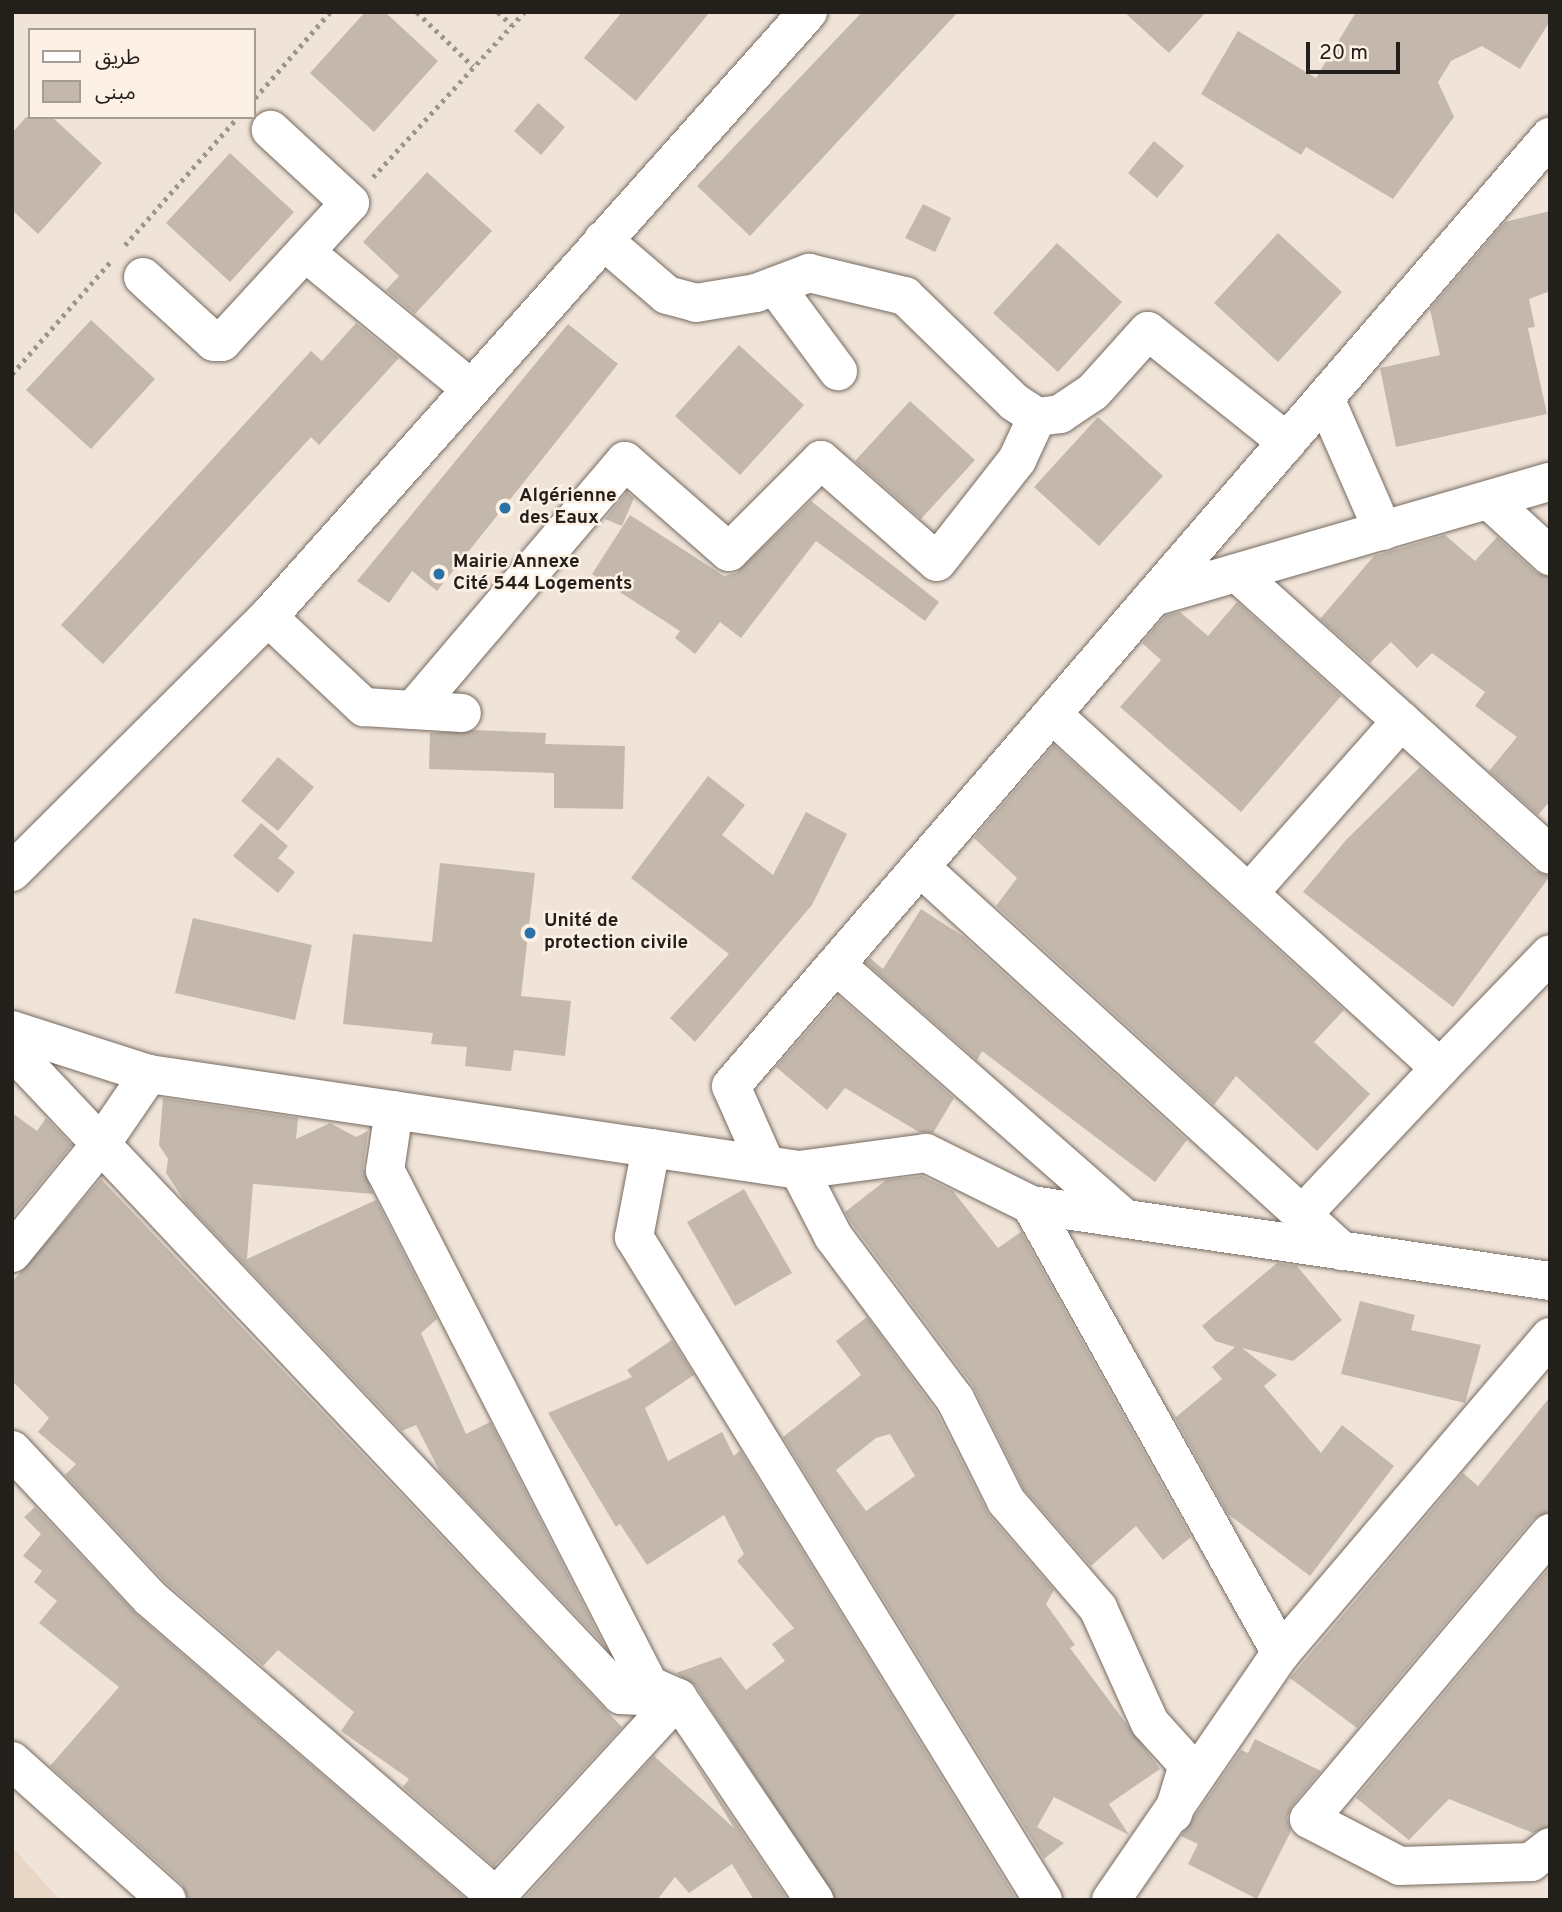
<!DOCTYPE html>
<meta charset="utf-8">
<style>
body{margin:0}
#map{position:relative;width:1562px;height:1912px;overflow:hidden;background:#f0e3d8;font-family:Overpass,"Noto Sans Arabic",sans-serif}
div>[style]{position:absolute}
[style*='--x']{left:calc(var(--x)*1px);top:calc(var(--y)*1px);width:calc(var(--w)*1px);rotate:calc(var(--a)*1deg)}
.built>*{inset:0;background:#e8d6c6}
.building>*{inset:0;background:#c4b8ad}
.path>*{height:4.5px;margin-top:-2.25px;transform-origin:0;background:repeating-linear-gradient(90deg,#9e958d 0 3.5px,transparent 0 8.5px)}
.roads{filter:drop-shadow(0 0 2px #776b61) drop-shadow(0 0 2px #776b61)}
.minor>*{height:38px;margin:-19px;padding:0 19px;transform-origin:19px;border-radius:19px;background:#fff}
.major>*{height:38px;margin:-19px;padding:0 19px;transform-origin:19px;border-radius:19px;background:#fff}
.dots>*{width:19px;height:19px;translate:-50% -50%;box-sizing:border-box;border:4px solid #fdf0e5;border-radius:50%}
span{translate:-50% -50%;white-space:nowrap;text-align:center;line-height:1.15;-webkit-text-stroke:5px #fdf0e5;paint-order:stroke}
.poi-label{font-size:19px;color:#231f1b;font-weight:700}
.left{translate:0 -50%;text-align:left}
.frame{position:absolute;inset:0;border:14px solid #231f1b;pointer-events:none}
.legend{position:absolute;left:28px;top:28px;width:228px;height:91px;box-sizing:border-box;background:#fdf0e5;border:2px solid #a69c94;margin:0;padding:9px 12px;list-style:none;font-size:21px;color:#231f1b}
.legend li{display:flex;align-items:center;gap:14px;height:35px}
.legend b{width:35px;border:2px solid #a69c94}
.scale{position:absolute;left:1306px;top:42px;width:94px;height:32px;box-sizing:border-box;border:4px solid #231f1b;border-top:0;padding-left:9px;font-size:21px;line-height:24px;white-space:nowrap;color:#231f1b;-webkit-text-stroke:5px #fdf0e5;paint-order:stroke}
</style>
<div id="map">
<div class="built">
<i style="clip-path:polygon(12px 1847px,60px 1900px,12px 1900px)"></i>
</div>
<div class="building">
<i style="clip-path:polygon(365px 12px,385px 12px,438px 61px,374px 132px,310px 73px)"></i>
<i style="clip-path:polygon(622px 12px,710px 12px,636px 101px,584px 58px)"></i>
<i style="clip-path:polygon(862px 12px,958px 12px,750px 236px,697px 186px)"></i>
<i style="clip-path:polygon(1124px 12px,1206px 12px,1169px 53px)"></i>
<i style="clip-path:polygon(1356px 12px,1550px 12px,1550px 21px,1520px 69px,1482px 46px,1451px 61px,1438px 82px,1454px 117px,1393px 199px,1306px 147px,1301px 155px,1201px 94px,1238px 31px,1316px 78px)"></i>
<i style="clip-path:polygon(538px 103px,565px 127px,541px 155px,514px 131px)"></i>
<i style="clip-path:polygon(26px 117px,52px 117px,102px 163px,38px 234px,12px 210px,12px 133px)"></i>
<i style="clip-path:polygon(1154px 141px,1184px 166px,1157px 198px,1128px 173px)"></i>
<i style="clip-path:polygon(230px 153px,294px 212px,230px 282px,166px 223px)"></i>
<i style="clip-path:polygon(427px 172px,492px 231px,415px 314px,386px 290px,399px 276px,363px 242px)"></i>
<i style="clip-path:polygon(923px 204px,951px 218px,935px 252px,905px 238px)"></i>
<i style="clip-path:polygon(1550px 211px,1550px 291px,1529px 299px,1535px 327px,1528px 328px,1547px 414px,1396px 447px,1380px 368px,1440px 355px,1430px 309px,1505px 222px)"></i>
<i style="clip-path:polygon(1278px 233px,1342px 292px,1278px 362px,1214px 303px)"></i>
<i style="clip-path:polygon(1057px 243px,1122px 302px,1058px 372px,993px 313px)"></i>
<i style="clip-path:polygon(91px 320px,155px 379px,91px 449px,26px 390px)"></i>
<i style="clip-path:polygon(356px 323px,399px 358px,319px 445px,311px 437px,103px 664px,61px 625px,311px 351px,322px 361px)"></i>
<i style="clip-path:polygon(568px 324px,618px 364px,437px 591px,412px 571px,389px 603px,357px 581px)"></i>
<i style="clip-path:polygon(739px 345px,804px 405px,740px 475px,675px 416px)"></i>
<i style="clip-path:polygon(910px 401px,975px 460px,921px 519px,855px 461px)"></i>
<i style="clip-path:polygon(1098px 417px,1163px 476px,1099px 546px,1034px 487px)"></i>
<i style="clip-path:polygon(627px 492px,634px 498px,622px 526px,605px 519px)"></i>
<i style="clip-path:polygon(811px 501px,939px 602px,925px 621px,816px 541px,741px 638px,720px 622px,695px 654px,675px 638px,680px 631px,592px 574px,630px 515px,724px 576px,736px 573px)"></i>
<i style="clip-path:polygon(1445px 535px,1475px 561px,1497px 537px,1535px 572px,1550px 577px,1550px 801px,1538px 815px,1489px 771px,1517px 737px,1475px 706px,1485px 692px,1432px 653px,1417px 668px,1391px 642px,1370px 663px,1320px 619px,1374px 556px)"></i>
<i style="clip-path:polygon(1237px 602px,1341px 696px,1241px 812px,1120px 707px,1161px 660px,1142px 643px,1165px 616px,1180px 612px,1208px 636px)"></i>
<i style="clip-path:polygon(474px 730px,546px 733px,545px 744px,625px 746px,623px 809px,554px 808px,554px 773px,429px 769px,430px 733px)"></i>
<i style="clip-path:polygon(1054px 745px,1344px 1010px,1314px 1042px,1370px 1094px,1317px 1151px,1236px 1076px,1214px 1105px,996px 906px,1017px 878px,974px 838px)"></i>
<i style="clip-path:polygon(278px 757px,314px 787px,278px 831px,241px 801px)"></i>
<i style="clip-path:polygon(1420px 767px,1535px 871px,1550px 876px,1453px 1007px,1303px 892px,1346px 840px)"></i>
<i style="clip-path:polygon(708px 776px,745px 805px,722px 835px,773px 875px,806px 812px,847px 834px,812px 905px,695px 1042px,670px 1018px,729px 954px,631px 878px)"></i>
<i style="clip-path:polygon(261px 823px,288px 846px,278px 858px,295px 872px,278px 893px,233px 856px)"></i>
<i style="clip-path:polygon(440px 863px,535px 873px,521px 996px,571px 1001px,565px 1056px,514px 1050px,511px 1071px,465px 1066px,467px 1047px,431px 1044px,433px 1033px,343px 1024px,353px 934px,432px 942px)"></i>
<i style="clip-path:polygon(921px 909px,964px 937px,1187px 1140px,1155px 1182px,982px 1051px,977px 1060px,866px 963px,870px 958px,883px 969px)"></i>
<i style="clip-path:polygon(193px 918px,312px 945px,295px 1020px,175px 993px)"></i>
<i style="clip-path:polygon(838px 996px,954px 1098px,933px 1133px,919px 1132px,845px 1088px,827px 1110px,776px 1067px)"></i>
<i style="clip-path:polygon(163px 1098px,298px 1118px,296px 1139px,330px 1123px,356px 1137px,368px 1131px,363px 1168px,373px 1194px,253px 1184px,247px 1259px,376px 1200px,437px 1319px,421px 1333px,466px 1434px,490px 1422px,604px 1645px,440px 1472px,416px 1425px,402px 1431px,185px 1202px,166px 1173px,168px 1159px,159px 1145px)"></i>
<i style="clip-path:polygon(12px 1113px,37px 1131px,46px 1118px,72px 1145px,12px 1218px)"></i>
<i style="clip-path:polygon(922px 1176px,953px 1191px,998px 1248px,1021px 1232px,1191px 1537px,1163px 1560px,1136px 1526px,1091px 1566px,1024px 1489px,973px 1386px,852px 1224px,845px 1212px,886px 1180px)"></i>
<i style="clip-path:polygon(101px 1179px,622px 1727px,494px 1866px,403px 1787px,409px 1779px,341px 1731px,354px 1712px,278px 1650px,263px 1666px,165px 1582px,65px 1475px,76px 1464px,38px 1432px,49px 1418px,12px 1381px,12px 1282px)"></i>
<i style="clip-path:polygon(744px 1189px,792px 1273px,735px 1306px,687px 1222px)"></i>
<i style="clip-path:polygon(1277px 1263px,1297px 1266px,1342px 1320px,1293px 1361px,1242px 1348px,1277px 1375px,1264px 1386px,1321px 1453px,1342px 1425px,1394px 1466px,1310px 1576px,1228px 1514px,1169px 1407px,1176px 1417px,1222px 1379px,1212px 1367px,1235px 1347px,1215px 1341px,1202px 1326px)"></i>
<i style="clip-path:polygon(1360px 1301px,1415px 1315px,1411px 1330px,1481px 1345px,1465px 1403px,1341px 1374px)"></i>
<i style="clip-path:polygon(evenodd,867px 1317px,936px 1411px,989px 1515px,1054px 1590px,1046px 1604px,1075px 1645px,1070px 1648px,1160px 1769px,1109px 1804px,1129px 1835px,1054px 1797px,1037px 1827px,1064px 1843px,1044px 1859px,783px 1437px,861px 1375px,836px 1341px,867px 1317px,890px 1434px,915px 1476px,866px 1511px,836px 1470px,876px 1438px,890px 1434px)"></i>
<i style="clip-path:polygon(672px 1340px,694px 1375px,645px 1408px,668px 1461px,722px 1432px,734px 1456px,740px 1450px,1017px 1900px,836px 1900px,696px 1686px,676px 1673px,721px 1657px,746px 1690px,785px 1661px,772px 1644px,794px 1628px,737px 1561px,744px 1554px,724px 1515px,647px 1565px,620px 1524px,616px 1527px,548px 1413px,632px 1377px,627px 1370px)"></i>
<i style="clip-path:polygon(1550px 1397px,1550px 1512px,1533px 1519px,1357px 1728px,1290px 1678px,1463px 1473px,1478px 1486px)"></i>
<i style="clip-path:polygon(35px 1507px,136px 1614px,467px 1900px,188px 1900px,182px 1884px,50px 1766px,119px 1687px,39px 1623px,57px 1601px,34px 1582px,42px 1571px,23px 1556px,41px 1534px,24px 1517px)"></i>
<i style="clip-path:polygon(1550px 1567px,1550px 1826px,1533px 1833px,1449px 1799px,1409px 1840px,1356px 1798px)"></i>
<i style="clip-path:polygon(1255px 1739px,1321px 1771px,1292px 1806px,1287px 1818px,1291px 1831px,1257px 1899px,1188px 1864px,1198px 1844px,1181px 1836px,1241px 1750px,1248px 1753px)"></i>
<i style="clip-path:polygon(686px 1749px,787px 1899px,754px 1900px,732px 1864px,689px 1893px,675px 1877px,657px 1900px,523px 1900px,654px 1756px,734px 1828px)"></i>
</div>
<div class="path">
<i style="--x:417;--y:12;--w:78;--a:44"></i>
<i style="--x:498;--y:12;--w:19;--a:43"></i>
<i style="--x:255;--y:98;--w:114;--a:-48.9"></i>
<i style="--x:373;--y:177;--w:224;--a:-47.5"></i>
<i style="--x:125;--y:245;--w:169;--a:-48.6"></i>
<i style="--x:12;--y:374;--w:149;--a:-48.8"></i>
</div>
<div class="roads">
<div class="minor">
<i style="--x:603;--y:240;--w:84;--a:40.7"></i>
<i style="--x:667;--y:295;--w:30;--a:15"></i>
<i style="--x:696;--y:303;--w:61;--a:-9.5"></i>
<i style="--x:756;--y:293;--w:57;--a:-20.7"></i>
<i style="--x:809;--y:273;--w:99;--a:13.5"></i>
<i style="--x:905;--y:296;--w:152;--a:44.2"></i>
<i style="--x:1014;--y:402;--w:27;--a:33"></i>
<i style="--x:1037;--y:417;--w:23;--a:-7"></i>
<i style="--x:1060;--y:414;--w:40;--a:-34"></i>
<i style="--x:1093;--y:392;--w:82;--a:-48"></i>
<i style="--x:1148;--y:331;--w:178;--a:38.6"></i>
<i style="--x:305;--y:252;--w:215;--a:39.5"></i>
<i style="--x:143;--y:277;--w:96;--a:42.5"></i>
<i style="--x:214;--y:342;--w:8;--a:0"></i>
<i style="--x:222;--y:342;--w:189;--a:-47.4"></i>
<i style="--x:350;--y:203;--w:108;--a:-137.3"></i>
<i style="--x:775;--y:286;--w:106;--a:53.5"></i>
<i style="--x:1325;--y:398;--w:145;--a:66.4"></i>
<i style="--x:1489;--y:500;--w:83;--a:42.6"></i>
<i style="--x:1237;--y:573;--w:421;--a:42"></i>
<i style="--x:1153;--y:597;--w:413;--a:-16.2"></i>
<i style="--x:268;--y:617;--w:132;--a:43.2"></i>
<i style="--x:364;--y:707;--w:98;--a:3.5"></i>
<i style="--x:413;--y:710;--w:327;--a:-49.6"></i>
<i style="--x:625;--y:461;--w:138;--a:41.2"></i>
<i style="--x:729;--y:552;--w:130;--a:-45"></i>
<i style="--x:821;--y:460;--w:154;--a:41.3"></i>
<i style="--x:937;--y:562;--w:130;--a:-51.9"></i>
<i style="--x:1017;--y:460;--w:47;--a:-65.1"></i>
<i style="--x:1052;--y:714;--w:525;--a:42.38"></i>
<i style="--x:1440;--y:1068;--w:158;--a:-46"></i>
<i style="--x:920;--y:867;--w:571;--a:42.3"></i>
<i style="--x:12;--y:872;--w:361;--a:-44.9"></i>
<i style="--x:268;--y:617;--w:811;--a:-48.25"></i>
<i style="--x:1249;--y:893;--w:230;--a:-48.5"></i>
<i style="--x:836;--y:965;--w:385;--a:41.3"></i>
<i style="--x:12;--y:1050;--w:887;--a:46.64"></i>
<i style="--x:621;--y:1695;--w:57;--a:3"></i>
<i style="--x:678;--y:1698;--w:274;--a:132.5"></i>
<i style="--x:394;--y:1110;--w:61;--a:98.5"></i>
<i style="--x:385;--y:1170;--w:579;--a:62.86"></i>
<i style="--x:649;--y:1685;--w:32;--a:24"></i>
<i style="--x:678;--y:1698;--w:244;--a:56"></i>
<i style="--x:651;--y:1148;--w:91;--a:100.8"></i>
<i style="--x:634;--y:1237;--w:779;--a:58.33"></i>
<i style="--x:766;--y:1165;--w:86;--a:-113.9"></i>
<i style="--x:731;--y:1086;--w:1254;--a:-49.21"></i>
<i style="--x:799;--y:1170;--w:74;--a:62.7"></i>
<i style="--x:833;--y:1236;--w:204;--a:53.2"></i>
<i style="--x:955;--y:1399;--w:114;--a:63.4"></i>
<i style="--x:1006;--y:1501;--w:141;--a:49.3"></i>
<i style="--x:1098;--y:1608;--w:126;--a:65.7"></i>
<i style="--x:1150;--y:1723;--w:57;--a:47.9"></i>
<i style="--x:1188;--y:1765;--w:51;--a:107"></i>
<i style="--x:1031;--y:1205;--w:513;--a:60.84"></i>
<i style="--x:1302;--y:1215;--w:202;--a:-46.8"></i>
<i style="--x:12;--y:1253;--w:141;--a:-50.8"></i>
<i style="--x:101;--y:1144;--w:85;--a:-55.6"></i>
<i style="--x:12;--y:1450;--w:202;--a:47"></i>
<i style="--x:150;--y:1598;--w:458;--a:40.8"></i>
<i style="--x:1550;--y:1533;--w:374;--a:130.1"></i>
<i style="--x:1309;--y:1819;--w:102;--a:27.3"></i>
<i style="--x:1400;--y:1866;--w:131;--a:-1.7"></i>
<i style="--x:1531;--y:1862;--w:24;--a:-38"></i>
<i style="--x:12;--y:1761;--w:208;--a:41.9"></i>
<i style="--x:1111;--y:1900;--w:300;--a:-55.5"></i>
<i style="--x:1281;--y:1653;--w:415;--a:-49.6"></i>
</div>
<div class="major">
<i style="--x:12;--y:1030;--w:144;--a:17.8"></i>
<i style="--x:149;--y:1074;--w:657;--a:8.4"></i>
<i style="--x:799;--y:1170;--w:128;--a:-7.6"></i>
<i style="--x:926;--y:1153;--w:117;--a:26.3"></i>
<i style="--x:1031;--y:1205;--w:525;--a:8.33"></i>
</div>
</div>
<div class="dots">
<i style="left:505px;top:508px;background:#2a71a5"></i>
<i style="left:439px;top:574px;background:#2a71a5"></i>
<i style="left:530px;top:933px;background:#2a71a5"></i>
</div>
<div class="poi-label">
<span class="left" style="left:519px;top:508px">Algérienne<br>des Eaux</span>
<span class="left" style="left:453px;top:574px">Mairie Annexe<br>Cité 544 Logements</span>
<span class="left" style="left:544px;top:933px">Unité de<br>protection civile</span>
</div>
<div class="frame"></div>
<ul class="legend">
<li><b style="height:9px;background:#fff"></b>طريق</li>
<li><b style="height:19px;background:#c4b8ad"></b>مبنى</li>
</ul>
<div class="scale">20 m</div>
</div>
